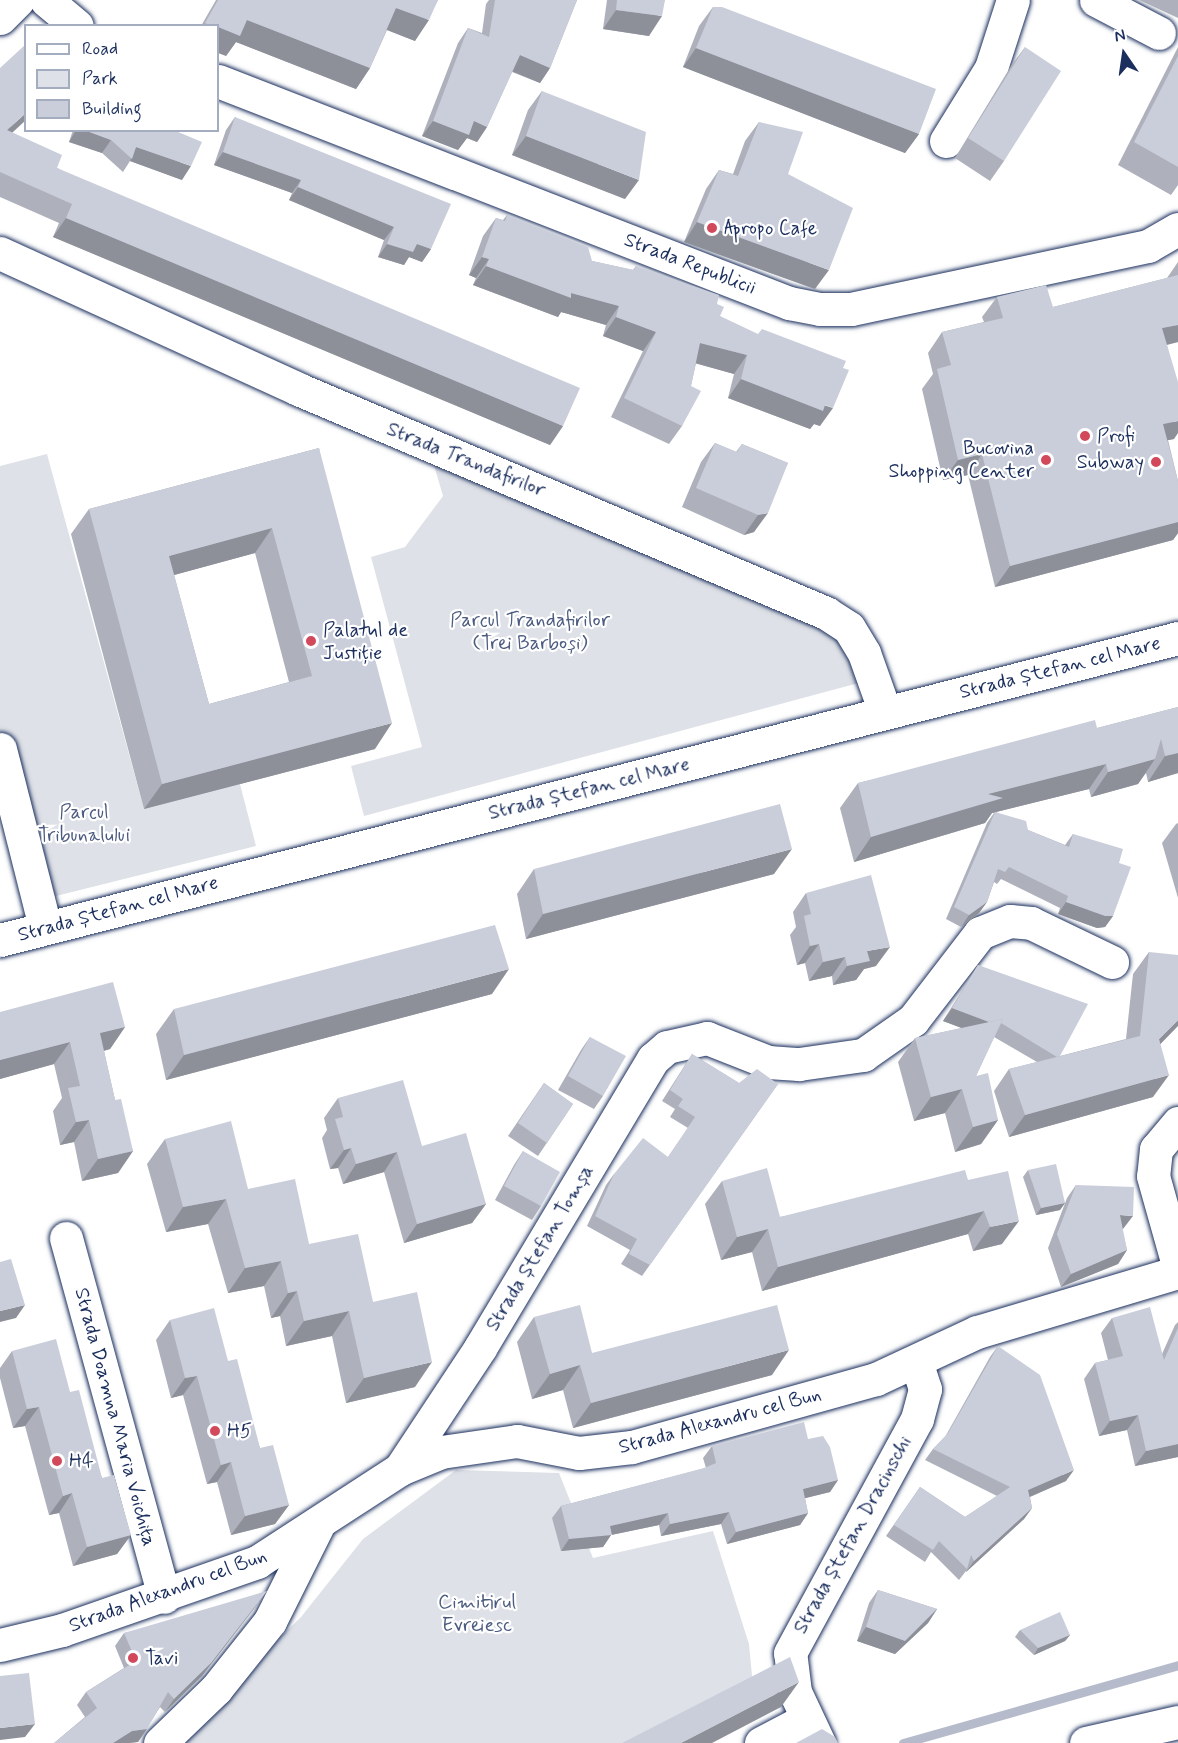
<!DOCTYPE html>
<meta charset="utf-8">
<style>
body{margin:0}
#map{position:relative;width:1178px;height:1743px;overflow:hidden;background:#fff;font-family:Mynerve,sans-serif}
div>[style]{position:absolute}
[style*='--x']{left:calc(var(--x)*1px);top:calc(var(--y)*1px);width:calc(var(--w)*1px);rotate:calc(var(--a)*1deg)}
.green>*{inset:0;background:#dee1e7}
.stream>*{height:9px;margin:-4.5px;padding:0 4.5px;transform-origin:4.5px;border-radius:4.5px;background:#b5bbca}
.roads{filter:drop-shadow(0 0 2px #1b2f5e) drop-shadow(0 0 2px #1b2f5e)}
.street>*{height:33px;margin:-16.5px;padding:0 16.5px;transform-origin:16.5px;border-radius:16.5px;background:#fff}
.primary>*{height:33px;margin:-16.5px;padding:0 16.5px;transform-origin:16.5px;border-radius:16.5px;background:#fff}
.wall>*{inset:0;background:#aeb1bb}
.shaded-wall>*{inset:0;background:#8d9099}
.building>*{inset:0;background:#caceda}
.dots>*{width:16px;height:16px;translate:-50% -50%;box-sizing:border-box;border:3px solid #fff;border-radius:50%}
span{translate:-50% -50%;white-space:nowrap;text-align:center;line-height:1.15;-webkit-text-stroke:4.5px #fff;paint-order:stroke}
.poi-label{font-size:20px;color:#1b2f5e}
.left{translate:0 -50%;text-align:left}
.right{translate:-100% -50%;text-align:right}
.street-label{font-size:20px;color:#1b2f5e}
.park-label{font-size:20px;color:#4c5c80}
.legend{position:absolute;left:24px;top:24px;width:195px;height:108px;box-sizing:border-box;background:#fff;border:2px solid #a4acbf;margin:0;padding:8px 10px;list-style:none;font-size:18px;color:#1b2f5e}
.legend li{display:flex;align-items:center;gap:12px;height:30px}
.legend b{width:30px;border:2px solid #a4acbf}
.north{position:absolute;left:1094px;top:24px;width:60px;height:60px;-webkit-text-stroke:4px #fff;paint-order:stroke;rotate:347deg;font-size:16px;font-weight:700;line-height:24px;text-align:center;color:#1b2f5e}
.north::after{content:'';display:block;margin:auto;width:21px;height:27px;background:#1b2f5e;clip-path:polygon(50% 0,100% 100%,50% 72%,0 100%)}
</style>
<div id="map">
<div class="green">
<i style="clip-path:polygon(428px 445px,826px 613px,866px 681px,364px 816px,351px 766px,422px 747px,371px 557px,405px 547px,443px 496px)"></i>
<i style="clip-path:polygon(47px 454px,144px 809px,240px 784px,256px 846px,40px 900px,0 744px,0 466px)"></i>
<i style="clip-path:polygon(456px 1470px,559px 1473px,593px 1558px,713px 1531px,749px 1644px,755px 1707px,687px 1743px,174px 1743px,301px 1617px,363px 1539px)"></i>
</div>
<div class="stream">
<i style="--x:903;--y:1743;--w:286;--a:-15.8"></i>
</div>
<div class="roads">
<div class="street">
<i style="--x:46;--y:0;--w:40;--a:40"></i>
<i style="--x:1096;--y:0;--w:71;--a:27.6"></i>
<i style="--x:0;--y:18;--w:25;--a:-45"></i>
<i style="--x:218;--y:81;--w:613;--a:21.25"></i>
<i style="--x:789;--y:303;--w:32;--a:11"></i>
<i style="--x:820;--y:309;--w:31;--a:0"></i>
<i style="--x:851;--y:309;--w:304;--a:-12"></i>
<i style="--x:1148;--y:246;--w:34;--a:-30"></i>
<i style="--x:946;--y:141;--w:86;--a:-58.3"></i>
<i style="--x:991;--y:68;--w:71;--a:-72.1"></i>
<i style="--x:0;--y:253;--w:328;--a:24.5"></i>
<i style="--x:298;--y:389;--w:574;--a:22.99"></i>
<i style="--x:826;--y:613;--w:27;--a:33"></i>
<i style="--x:849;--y:628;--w:29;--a:59"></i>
<i style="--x:864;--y:653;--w:63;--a:70.4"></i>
<i style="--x:0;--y:749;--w:184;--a:75.8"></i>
<i style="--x:1178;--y:1123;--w:34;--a:130"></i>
<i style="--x:1156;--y:1149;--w:27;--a:96"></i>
<i style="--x:1153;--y:1176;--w:92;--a:74.3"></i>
<i style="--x:66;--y:1238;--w:372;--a:74.7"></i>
<i style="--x:400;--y:1469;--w:145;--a:-56.5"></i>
<i style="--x:480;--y:1348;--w:337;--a:-59.1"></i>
<i style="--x:653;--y:1059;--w:18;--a:-41"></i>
<i style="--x:667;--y:1047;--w:41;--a:-12.7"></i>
<i style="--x:707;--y:1038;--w:66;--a:21.5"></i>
<i style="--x:768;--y:1062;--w:31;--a:4"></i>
<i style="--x:799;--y:1064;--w:65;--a:-8"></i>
<i style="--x:863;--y:1055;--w:61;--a:-35"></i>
<i style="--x:913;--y:1020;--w:110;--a:-52.4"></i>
<i style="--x:980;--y:933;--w:32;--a:-22"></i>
<i style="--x:1010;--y:921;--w:21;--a:5"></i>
<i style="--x:1031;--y:923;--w:90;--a:25.7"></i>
<i style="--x:0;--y:1645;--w:64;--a:-13.6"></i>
<i style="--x:62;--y:1630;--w:207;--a:-19.2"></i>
<i style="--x:257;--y:1562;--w:171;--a:-33"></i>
<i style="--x:400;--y:1469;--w:44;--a:-22.5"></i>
<i style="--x:441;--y:1452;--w:77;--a:-8.2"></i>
<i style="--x:517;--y:1441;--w:63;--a:11"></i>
<i style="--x:579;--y:1453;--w:53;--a:-6.5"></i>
<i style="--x:632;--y:1447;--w:253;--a:-15.6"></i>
<i style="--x:876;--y:1379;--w:111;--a:-25"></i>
<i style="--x:977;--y:1332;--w:210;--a:-16.6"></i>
<i style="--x:160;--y:1743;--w:78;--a:-44"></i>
<i style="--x:216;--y:1689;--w:87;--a:-51.5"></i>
<i style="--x:270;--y:1621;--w:105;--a:-63.4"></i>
<i style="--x:761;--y:1743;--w:52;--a:-27.6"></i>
<i style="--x:819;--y:1743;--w:56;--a:-115.2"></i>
<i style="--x:795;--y:1692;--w:39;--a:-97"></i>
<i style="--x:790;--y:1653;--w:266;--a:-61.5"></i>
<i style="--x:917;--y:1419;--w:31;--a:-75"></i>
<i style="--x:925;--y:1389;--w:29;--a:-108"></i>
<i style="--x:1086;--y:1743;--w:94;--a:-12.9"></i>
</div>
<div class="primary">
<i style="--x:0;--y:940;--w:1216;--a:-14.38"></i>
</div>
</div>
<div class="wall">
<i style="clip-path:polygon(216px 0,438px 0,415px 41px,387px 30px,370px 68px,356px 89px,236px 42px,226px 56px,218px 26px,201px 26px)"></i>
<i style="clip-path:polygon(489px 0,577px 0,550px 68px,540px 83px,512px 72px,487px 127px,477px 142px,467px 138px,458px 150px,422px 136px,458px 43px,468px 28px,482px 33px,486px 4px)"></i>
<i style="clip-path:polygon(607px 0,665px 0,649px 36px,603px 29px)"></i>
<i style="clip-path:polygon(1139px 0,1178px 0,1178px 18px)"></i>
<i style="clip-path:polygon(713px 7px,919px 134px,905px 153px,683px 67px,699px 26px)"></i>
<i style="clip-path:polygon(1025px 47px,1004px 161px,990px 181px,955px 158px,1011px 66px)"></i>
<i style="clip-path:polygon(1178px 47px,1178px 185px,1171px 195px,1118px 165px)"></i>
<i style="clip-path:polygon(0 68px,12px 133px,57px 168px,563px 426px,550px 445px,53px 237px,59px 223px,0 197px)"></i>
<i style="clip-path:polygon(542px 91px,625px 199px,512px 155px,528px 110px)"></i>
<i style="clip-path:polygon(235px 117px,431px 249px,422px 262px,409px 257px,404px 265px,378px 257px,384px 240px,289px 200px,292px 193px,214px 165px,226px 130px)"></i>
<i style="clip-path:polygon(759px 122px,788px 174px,815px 289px,684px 242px,706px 189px,719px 170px,733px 174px,745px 141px)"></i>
<i style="clip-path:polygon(73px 130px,178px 130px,182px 180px,130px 161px,123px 172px,102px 153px,69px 142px)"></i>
<i style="clip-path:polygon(507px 215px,592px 261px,633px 270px,636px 266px,717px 304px,720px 316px,820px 426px,814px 424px,810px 429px,728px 398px,734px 374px,696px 363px,682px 426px,669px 444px,611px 417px,643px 351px,603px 336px,606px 325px,561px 312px,558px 317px,473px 285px,476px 278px,469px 275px,483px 236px,496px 218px,503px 220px)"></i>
<i style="clip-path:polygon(1178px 262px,1178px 342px,1167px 345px,1174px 439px,1168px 440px,1178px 481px,1178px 533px,1173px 540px,995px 587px,968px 475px,943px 480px,922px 389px,933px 374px,928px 353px,942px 332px,984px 322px,982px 317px,997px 297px,1053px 307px,1167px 278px)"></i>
<i style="clip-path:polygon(715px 443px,736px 452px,742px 444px,788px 463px,754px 532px,744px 535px,682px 507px,701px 462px)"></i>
<i style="clip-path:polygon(evenodd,319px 448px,375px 749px,144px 809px,71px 534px,89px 509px,319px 448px,255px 553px,289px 682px,209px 704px,174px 575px,255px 553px)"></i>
<i style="clip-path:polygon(1178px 707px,1178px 773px,1148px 782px,1146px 773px,1138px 784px,1091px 797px,1089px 789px,996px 812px,1028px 830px,1065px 845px,1073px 834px,1119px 863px,1113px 916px,1105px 927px,1097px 928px,1058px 914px,1060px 908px,1001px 879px,997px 884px,994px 882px,987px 902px,979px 913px,961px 927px,946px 919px,987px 823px,994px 813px,992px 813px,985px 823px,854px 862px,840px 808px,858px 783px,1097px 728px)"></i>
<i style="clip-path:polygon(1178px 823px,1178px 898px,1162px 843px,1176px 824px)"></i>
<i style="clip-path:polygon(534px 869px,774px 874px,526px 939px,517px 894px)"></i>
<i style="clip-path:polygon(806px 893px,876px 966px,864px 969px,856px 980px,833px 985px,832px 976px,809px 981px,805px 963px,797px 965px,790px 935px,796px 927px,793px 912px)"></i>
<i style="clip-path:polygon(1149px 952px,1160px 1044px,1153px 1097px,1009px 1137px,994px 1091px,1009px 1069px,1037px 1062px,994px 1037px,976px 1076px,998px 1120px,981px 1144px,955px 1152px,945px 1113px,914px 1121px,898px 1062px,915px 1038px,962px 1028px,943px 1021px,978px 965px,1060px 1056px,1126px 1039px,1133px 974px)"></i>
<i style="clip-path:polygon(492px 994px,166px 1080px,156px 1034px,174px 1009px)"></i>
<i style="clip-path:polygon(0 1012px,125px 1027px,110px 1049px,104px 1051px,115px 1100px,133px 1151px,118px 1173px,82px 1181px,74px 1142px,60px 1145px,53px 1111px,62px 1098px,54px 1064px,0 1079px)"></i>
<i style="clip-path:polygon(590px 1037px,603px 1096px,594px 1109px,558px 1090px,581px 1050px)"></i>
<i style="clip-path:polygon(692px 1054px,739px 1083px,778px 1084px,642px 1276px,621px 1264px,630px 1250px,587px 1226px,606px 1185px,614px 1174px,668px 1157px,688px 1128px,670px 1117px,675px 1109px,662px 1101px)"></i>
<i style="clip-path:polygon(544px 1083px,573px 1104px,538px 1156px,508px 1136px)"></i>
<i style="clip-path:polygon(338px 1098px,422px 1146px,486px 1204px,472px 1223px,404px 1243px,384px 1172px,343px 1184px,338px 1168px,330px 1169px,322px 1138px,327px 1130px,324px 1118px)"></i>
<i style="clip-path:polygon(165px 1139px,248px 1189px,373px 1302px,415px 1387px,346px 1403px,332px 1336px,286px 1346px,280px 1316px,271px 1318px,264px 1286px,228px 1293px,208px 1224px,166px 1232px,147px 1164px)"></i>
<i style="clip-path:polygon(523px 1151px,541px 1206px,532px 1220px,495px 1200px,514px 1165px)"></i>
<i style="clip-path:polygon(1028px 1170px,1065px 1203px,1060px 1210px,1036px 1215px,1023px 1177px)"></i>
<i style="clip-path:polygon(968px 1180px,1002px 1244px,973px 1251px,968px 1234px,762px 1291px,752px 1252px,721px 1260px,705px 1204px,722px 1181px,780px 1217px)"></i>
<i style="clip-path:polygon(1076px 1185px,1123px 1229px,1122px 1229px,1127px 1250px,1118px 1264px,1061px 1287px,1048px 1248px,1067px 1198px)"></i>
<i style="clip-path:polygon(534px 1317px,592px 1353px,772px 1375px,573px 1428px,563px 1390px,532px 1399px,517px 1342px)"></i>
<i style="clip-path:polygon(1112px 1318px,1162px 1354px,1175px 1325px,1178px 1322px,1178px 1457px,1135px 1466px,1127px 1430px,1099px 1436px,1084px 1379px,1095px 1363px,1108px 1360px,1101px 1333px)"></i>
<i style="clip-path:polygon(170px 1320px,228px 1361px,260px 1448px,289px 1505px,275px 1524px,231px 1535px,217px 1482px,207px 1484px,183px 1395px,171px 1398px,156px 1340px)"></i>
<i style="clip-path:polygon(998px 1346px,1066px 1481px,1030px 1497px,1032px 1508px,1024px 1519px,966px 1572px,966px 1571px,959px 1580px,931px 1552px,925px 1562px,886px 1536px,920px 1487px,965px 1517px,997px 1496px,925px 1460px,933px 1449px,945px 1437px,990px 1357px)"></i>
<i style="clip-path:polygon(12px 1351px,70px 1392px,102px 1478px,131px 1535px,117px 1554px,73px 1566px,59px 1513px,49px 1515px,25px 1426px,13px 1428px,0 1378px,0 1368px)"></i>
<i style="clip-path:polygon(808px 1439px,838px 1480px,830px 1492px,805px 1498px,808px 1513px,800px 1525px,727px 1544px,721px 1524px,661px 1536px,659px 1525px,611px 1535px,603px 1547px,561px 1551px,552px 1518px,561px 1506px,706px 1468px,703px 1458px,712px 1446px)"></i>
<i style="clip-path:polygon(878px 1590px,937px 1609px,928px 1623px,895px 1654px,857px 1641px,869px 1603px)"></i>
<i style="clip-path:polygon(258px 1604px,202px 1676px,165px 1712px,160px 1707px,138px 1742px,129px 1743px,54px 1743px,85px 1717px,77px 1705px,86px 1692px,124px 1668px,115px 1646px,124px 1633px)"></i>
<i style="clip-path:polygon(1020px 1630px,1070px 1635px,1065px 1641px,1034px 1655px,1015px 1637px)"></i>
</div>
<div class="shaded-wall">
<i style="clip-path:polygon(396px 8px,429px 20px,415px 41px,382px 28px)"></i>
<i style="clip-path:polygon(616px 10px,662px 16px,649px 36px,603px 29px)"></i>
<i style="clip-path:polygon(247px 20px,370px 68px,356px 89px,236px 42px,226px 56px,218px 53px,218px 27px)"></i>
<i style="clip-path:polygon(696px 48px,919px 134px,905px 153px,683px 67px)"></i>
<i style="clip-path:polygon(520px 55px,550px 68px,540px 83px,509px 70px)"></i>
<i style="clip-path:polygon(26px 113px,26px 120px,0 144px,7px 130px)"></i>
<i style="clip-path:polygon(433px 121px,474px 121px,487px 127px,477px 142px,467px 138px,458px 150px,422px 136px)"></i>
<i style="clip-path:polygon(76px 130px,84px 130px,111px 140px,102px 153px,69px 142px)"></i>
<i style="clip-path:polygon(526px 136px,639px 180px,625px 199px,512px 155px)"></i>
<i style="clip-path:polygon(136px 147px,191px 166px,182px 180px,130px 161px)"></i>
<i style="clip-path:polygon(223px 152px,301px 180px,292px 193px,214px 165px)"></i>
<i style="clip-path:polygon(298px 187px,394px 227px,384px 240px,289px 200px)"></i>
<i style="clip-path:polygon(66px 218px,563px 426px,550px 445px,53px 237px)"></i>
<i style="clip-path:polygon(697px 222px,829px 270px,815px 289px,684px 242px)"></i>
<i style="clip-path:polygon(387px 244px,417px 244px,431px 249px,422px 262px,409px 257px,404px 265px,378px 257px)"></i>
<i style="clip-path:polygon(482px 257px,489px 259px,476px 278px,469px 275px)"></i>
<i style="clip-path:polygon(486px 266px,571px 293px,619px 306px,606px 325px,561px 312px,558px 317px,473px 285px)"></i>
<i style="clip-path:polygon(616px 317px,656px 332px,643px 351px,603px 336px)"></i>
<i style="clip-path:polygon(1178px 325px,1178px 342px,1148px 349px,1162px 328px)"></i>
<i style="clip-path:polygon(700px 343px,747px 355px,734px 374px,687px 361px)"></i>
<i style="clip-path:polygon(741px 379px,833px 408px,820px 426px,814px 424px,810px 429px,728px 398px)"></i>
<i style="clip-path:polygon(1178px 421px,1178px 433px,1174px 439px,1149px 444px,1163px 424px)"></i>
<i style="clip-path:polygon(982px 454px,968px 475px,943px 480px,958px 460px)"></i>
<i style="clip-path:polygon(768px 513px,754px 532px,744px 535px,758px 515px)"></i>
<i style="clip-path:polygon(1178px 522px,1178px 533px,1173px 540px,995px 587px,1010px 566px)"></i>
<i style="clip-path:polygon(272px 528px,255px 553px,152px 581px,169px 556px)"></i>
<i style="clip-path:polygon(392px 723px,375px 749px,144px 809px,162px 784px)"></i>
<i style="clip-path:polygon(1178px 753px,1178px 773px,1148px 782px,1165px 756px)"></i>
<i style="clip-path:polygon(1155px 759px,1138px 784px,1091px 797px,1108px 772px)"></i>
<i style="clip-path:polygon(1106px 764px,1089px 789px,992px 813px,985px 823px,854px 862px,871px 837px,988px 794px)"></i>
<i style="clip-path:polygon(792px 849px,774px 874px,526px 939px,543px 914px)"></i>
<i style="clip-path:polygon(987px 902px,979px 913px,961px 927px,969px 915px)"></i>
<i style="clip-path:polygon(1066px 902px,1113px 916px,1105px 927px,1097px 928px,1058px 914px)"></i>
<i style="clip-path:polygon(819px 944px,805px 963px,797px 965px,810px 946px)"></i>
<i style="clip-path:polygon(890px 947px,876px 966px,864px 969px,856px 980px,833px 985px,847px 966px,867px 951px)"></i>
<i style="clip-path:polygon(845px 957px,832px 976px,809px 981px,823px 962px)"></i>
<i style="clip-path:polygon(509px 969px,492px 994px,166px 1080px,184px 1055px)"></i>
<i style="clip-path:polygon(952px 1008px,997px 1025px,988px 1038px,943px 1021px)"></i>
<i style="clip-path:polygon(1178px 1020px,1178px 1026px,1144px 1061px,1159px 1039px)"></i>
<i style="clip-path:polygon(125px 1027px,110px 1049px,84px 1056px,100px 1033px)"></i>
<i style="clip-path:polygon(70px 1042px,54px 1064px,0 1079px,0 1060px)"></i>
<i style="clip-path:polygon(1169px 1075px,1153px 1097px,1009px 1137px,1025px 1115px)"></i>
<i style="clip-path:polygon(962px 1089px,945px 1113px,914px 1121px,931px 1097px)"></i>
<i style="clip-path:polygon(89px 1120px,74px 1142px,60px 1145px,76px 1122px)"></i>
<i style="clip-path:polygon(998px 1120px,981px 1144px,955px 1152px,973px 1127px)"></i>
<i style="clip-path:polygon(351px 1148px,338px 1168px,330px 1169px,344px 1150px)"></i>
<i style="clip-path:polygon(133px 1151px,118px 1173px,82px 1181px,98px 1159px)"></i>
<i style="clip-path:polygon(397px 1152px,384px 1172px,343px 1184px,356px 1164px)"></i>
<i style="clip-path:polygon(226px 1199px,208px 1224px,166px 1232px,183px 1207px)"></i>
<i style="clip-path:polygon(1065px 1203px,1060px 1210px,1036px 1215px,1041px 1208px)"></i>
<i style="clip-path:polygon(486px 1204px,472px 1223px,404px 1243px,417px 1224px)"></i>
<i style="clip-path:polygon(984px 1211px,968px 1234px,762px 1291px,778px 1267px)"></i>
<i style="clip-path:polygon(1120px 1215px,1133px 1216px,1123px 1229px,1110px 1228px)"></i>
<i style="clip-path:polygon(1019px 1221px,1002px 1244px,973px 1251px,990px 1227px)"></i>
<i style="clip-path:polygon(768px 1229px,752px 1252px,721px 1260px,737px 1237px)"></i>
<i style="clip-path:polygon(1127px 1250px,1118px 1264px,1061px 1287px,1071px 1274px)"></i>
<i style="clip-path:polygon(281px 1261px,264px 1286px,228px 1293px,245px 1268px)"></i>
<i style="clip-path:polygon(297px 1291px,280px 1316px,271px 1318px,288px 1293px)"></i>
<i style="clip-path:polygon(25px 1305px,16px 1318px,0 1322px,0 1311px)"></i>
<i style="clip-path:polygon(349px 1311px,332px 1336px,286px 1346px,304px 1321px)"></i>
<i style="clip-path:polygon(789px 1350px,772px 1375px,573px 1428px,591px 1403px)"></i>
<i style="clip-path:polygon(432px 1362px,415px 1387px,346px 1403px,364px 1378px)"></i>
<i style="clip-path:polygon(580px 1365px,563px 1390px,532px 1399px,550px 1374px)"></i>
<i style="clip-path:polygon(197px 1376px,183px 1395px,171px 1398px,185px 1378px)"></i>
<i style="clip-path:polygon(39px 1407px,25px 1426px,13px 1428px,27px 1409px)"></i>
<i style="clip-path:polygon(1138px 1415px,1127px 1430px,1099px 1436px,1110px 1421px)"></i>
<i style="clip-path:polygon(1178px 1444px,1178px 1457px,1135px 1466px,1146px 1451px)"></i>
<i style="clip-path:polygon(231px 1462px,217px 1482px,207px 1484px,221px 1465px)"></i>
<i style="clip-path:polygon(1074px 1470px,1066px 1481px,1020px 1501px,1028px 1490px)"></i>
<i style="clip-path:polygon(838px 1480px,830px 1492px,794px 1501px,803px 1489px)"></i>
<i style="clip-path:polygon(72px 1493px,59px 1513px,49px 1515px,63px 1496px)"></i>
<i style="clip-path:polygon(289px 1505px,275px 1524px,231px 1535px,245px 1516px)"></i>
<i style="clip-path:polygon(1032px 1508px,1024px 1519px,966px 1572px,974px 1561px)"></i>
<i style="clip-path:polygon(729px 1512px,721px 1524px,661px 1536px,670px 1524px)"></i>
<i style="clip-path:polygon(668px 1513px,659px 1525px,611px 1535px,603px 1547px,561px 1551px,569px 1539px,610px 1526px)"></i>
<i style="clip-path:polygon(808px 1513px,800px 1525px,727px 1544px,736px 1532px)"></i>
<i style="clip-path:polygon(131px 1535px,117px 1554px,73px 1566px,87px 1547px)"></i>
<i style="clip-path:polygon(267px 1591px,202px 1676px,165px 1712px,174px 1699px)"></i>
<i style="clip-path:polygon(937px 1609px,928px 1623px,895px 1654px,857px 1641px,866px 1627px)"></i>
<i style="clip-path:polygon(1070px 1635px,1065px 1641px,1034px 1655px,1038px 1648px)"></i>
<i style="clip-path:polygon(799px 1682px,781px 1707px,712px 1743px,681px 1743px)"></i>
<i style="clip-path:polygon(35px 1724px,25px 1737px,0 1740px,0 1728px)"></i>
<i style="clip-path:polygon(147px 1729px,138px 1742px,129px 1743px,113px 1743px,132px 1731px)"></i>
</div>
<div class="building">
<i style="clip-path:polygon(218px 0,438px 0,429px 20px,396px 8px,370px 68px,247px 20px,240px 36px,218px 27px,218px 26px,213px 26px,205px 23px)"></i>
<i style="clip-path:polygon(495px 0,577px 0,550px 68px,520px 55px,487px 127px,474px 121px,469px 135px,433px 121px,468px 28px,489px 37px)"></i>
<i style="clip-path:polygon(617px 0,665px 0,662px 16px,616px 10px)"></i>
<i style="clip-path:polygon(713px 7px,722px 7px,936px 89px,919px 134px,696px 48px)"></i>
<i style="clip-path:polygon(26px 44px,26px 113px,7px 130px,62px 155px,57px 168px,580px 388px,563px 426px,66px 218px,72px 204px,0 172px,0 68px)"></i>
<i style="clip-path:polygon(1025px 47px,1061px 71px,1004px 161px,968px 138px)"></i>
<i style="clip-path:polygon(1178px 56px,1178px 167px,1134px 142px)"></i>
<i style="clip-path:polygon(542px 91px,646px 132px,639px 180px,526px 136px)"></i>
<i style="clip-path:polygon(235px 117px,451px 204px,431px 249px,417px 244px,413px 252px,387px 244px,394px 227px,298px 187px,301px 180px,223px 152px)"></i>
<i style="clip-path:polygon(759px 122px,803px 132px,788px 174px,853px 208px,829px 270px,697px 222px,719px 170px,738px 176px)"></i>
<i style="clip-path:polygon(84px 130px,178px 130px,178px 132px,202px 142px,191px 166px,136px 147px,132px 159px,111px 140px)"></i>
<i style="clip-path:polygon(507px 215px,588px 247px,592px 261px,634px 270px,636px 266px,719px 295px,717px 304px,724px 307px,720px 316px,758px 334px,762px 329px,846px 361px,843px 368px,849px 370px,833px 408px,825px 405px,823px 411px,741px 379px,747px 355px,700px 343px,691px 386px,701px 391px,682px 426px,624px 398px,656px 332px,616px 317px,619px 306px,571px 293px,571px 298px,486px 266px,489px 259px,482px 257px,496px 218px,505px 221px)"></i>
<i style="clip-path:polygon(1178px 275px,1178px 325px,1162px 328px,1178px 382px,1178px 421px,1163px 424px,1178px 481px,1178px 522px,1010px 566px,982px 454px,958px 460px,937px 369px,951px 365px,942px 332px,1003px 318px,997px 297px,1046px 285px,1053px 307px)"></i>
<i style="clip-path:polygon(715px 443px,737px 452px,742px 444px,788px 463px,768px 513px,758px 515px,696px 488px)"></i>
<i style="clip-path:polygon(evenodd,319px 448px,392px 723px,162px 784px,89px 509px,319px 448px,272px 528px,312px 676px,209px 704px,169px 556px,272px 528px)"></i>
<i style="clip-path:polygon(1178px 707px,1178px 753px,1165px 756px,1161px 739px,1155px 759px,1108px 772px,1106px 764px,988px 794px,1003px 798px,871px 837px,858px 783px,1095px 720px,1097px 728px)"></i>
<i style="clip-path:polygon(780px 804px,792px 849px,543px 914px,534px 869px)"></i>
<i style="clip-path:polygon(995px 812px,1026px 821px,1028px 830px,1069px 847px,1073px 834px,1123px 849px,1119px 863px,1131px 867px,1113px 916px,1105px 916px,1066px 902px,1068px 896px,1009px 867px,1005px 872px,998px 869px,987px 902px,969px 915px,954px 907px)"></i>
<i style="clip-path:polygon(871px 875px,890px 947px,867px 951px,870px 961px,847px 966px,845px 957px,823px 962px,819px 944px,810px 946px,804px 916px,811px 914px,806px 893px)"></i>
<i style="clip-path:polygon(495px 925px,509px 969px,184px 1055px,174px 1009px)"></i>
<i style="clip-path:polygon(1149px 952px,1178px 955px,1178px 1020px,1159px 1039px,1169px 1075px,1025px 1115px,1009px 1069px,1140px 1036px)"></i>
<i style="clip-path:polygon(978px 965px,1088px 1004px,1060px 1056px,1057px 1057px,1001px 1023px,1003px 1019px,989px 1022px,952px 1008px)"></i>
<i style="clip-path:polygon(113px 982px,125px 1027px,100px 1033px,115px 1100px,121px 1099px,133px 1151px,98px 1159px,89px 1120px,76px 1122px,68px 1088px,80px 1086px,70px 1042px,0 1060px,0 1012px)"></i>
<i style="clip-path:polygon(1003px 1019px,976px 1076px,988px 1073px,998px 1120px,973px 1127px,962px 1089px,931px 1097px,915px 1038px)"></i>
<i style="clip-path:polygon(590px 1037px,626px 1056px,603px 1096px,568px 1076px)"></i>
<i style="clip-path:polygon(692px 1054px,739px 1083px,757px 1069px,778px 1084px,650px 1265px,629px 1254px,637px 1239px,595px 1216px,614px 1174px,643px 1138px,668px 1157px,695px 1117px,678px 1106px,683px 1099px,670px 1090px)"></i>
<i style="clip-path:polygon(403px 1080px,422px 1146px,466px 1133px,486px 1204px,417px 1224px,397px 1152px,356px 1164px,351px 1148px,344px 1150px,335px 1119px,343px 1117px,338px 1098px)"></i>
<i style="clip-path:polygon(544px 1083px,573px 1104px,547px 1143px,518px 1123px)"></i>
<i style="clip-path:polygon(231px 1121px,248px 1189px,295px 1179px,309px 1244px,358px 1234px,373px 1302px,417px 1292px,432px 1362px,364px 1378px,349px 1311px,304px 1321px,297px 1291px,288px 1293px,281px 1261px,245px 1268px,226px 1199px,183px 1207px,165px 1139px)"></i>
<i style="clip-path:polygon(523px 1151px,560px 1172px,541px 1206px,504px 1186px)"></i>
<i style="clip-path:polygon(1056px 1164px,1065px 1203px,1041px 1208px,1028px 1170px)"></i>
<i style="clip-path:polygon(767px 1168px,780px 1217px,965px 1170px,968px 1180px,1008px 1171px,1019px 1221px,990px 1227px,984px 1211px,778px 1267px,768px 1229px,737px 1237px,722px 1181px)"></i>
<i style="clip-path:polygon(1076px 1185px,1134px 1187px,1133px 1216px,1120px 1215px,1127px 1250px,1071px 1274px,1057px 1234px)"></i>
<i style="clip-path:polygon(11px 1259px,25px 1305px,0 1311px,0 1262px)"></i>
<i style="clip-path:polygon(580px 1305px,592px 1353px,777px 1305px,789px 1350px,591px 1403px,580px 1365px,550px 1374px,534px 1317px)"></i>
<i style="clip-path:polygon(1150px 1307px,1164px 1360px,1178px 1328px,1178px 1444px,1146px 1451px,1138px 1415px,1110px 1421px,1095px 1363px,1123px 1356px,1112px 1318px)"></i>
<i style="clip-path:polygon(214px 1308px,228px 1361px,237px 1359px,260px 1448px,273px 1445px,289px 1505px,245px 1516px,231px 1462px,221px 1465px,197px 1376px,185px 1378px,170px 1320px)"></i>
<i style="clip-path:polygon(56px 1339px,70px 1392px,79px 1390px,102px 1478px,114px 1475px,131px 1535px,87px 1547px,72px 1493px,63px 1496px,39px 1407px,27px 1409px,12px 1351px)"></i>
<i style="clip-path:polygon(998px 1346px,1040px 1375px,1074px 1470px,1028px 1490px,1032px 1508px,974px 1561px,971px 1555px,967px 1569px,939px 1541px,933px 1550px,894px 1525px,920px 1487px,965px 1517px,1010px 1487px,933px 1449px,948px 1433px)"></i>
<i style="clip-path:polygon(804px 1422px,808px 1439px,823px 1436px,830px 1447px,838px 1480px,803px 1489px,808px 1513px,736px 1532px,729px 1512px,670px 1524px,668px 1513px,610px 1526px,612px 1535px,569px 1539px,561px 1506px,704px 1468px,716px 1463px,712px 1446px)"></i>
<i style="clip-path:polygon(878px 1590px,937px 1609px,905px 1641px,866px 1627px)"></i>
<i style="clip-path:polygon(267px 1591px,211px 1663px,174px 1699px,168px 1692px,147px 1729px,132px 1731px,113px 1743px,54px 1743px,97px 1708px,86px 1692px,136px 1661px,124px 1633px)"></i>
<i style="clip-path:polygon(1060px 1612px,1070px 1635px,1038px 1648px,1020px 1630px)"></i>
<i style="clip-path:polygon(790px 1657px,799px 1682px,681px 1743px,622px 1743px)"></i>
<i style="clip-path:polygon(29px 1673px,35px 1724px,0 1728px,0 1676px)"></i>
<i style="clip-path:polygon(822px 1729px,835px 1737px,838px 1743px,796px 1743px)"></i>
</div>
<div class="dots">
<i style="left:712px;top:228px;background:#d1495b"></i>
<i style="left:1085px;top:436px;background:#d1495b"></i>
<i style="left:1046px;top:460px;background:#d1495b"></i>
<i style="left:1156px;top:462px;background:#d1495b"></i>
<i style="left:311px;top:641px;background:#d1495b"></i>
<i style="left:215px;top:1431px;background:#d1495b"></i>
<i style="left:57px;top:1461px;background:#d1495b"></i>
<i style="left:133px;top:1658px;background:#d1495b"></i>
</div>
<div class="poi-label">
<span class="left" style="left:724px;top:228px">Apropo Cafe</span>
<span class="left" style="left:1097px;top:436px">Profi</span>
<span class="right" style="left:1034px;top:460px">Bucovina<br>Shopping Center</span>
<span class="right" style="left:1144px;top:462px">Subway</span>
<span class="left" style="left:323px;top:642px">Palatul de<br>Justiție</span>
<span class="left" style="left:227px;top:1431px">H5</span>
<span class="left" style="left:69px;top:1461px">H4</span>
<span class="left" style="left:145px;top:1658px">Tavi</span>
</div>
<div class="street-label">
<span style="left:690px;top:264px;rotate:21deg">Strada Republicii</span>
<span style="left:466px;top:460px;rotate:22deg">Strada Trandafirilor</span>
<span style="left:1060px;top:668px;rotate:-14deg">Strada Ștefan cel Mare</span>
<span style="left:589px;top:789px;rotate:-14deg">Strada Ștefan cel Mare</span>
<span style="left:118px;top:909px;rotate:-15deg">Strada Ștefan cel Mare</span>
<span style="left:540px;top:1248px;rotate:-59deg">Strada Ștefan Tomșa</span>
<span style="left:115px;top:1417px;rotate:75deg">Strada Doamna Maria Voichița</span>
<span style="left:720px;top:1421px;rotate:-15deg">Strada Alexandru cel Bun</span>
<span style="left:853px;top:1535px;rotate:-61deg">Strada Ștefan Dracinschi</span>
<span style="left:168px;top:1591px;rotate:-20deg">Strada Alexandru cel Bun</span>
</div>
<div class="park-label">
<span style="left:530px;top:632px">Parcul Trandafirilor<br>(Trei Barboși)</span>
<span style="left:84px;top:824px">Parcul<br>Tribunalului</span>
<span style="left:477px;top:1614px">Cimitirul<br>Evreiesc</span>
</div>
<ul class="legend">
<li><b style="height:8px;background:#fff"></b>Road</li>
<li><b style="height:16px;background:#dee1e7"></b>Park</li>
<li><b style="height:16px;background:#caceda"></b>Building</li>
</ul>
<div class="north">N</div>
</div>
